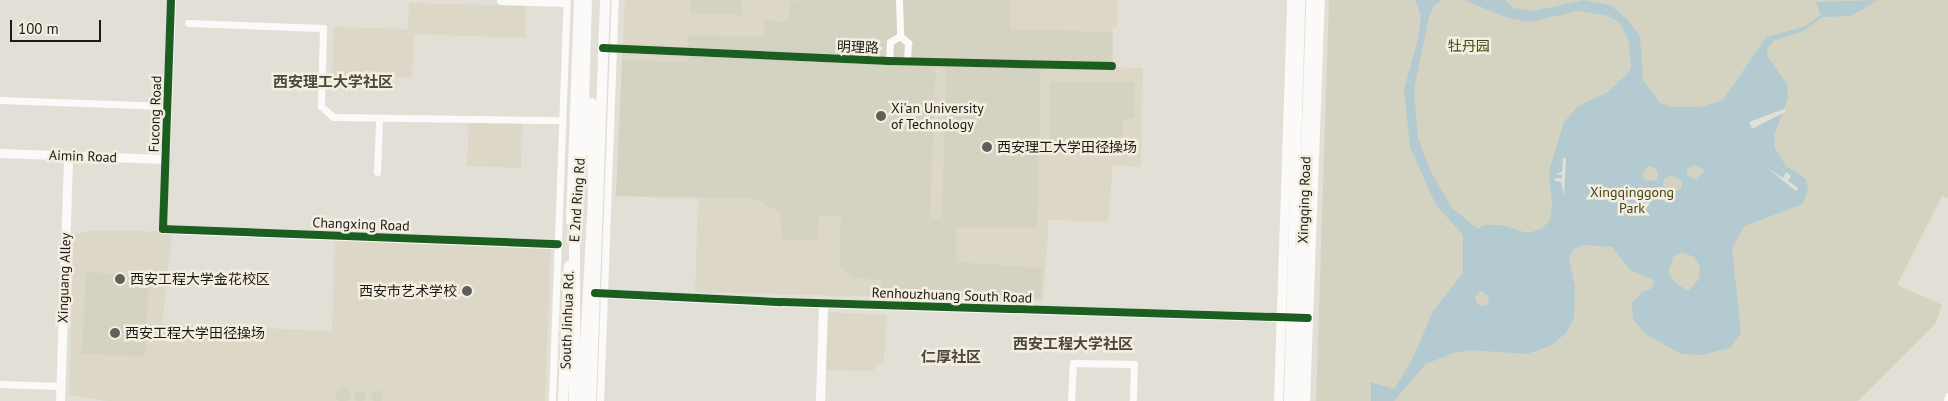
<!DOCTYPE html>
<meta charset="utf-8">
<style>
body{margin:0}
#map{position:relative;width:1948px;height:401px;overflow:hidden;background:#e2dfd7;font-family:"PT Sans","Noto Sans SC",sans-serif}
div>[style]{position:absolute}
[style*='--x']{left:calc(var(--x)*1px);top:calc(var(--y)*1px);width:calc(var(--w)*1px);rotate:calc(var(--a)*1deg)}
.built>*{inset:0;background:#ddd7c7}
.green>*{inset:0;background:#d4d3c1}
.round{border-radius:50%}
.water>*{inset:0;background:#b3cbd0}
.pier>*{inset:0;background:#e2dfd7}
.minor>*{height:7px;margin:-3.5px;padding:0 3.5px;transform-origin:3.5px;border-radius:3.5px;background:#fbfaf9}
.tertiary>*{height:9px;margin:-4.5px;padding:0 4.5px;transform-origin:4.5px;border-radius:4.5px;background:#fbfaf9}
.secondary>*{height:10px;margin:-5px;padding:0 5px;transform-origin:5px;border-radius:5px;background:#fbfaf9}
.trunk>*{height:11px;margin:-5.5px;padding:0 5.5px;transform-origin:5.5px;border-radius:5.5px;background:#fbfaf9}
.cycleway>*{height:8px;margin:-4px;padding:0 4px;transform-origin:4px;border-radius:4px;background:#1b5e20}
.dots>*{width:14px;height:14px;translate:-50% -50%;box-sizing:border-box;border:2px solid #f4eee0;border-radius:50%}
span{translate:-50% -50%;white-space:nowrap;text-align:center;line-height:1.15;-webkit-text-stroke:5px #f4eee0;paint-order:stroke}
.park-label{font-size:14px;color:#444512}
.street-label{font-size:14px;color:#1c1a15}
.poi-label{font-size:14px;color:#1c1a15}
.left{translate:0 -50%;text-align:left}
.right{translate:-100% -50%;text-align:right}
.neighbourhood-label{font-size:15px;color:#4d483d;font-weight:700}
.scale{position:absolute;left:10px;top:20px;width:91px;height:22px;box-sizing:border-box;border:2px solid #1c1a15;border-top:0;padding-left:6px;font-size:15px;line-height:18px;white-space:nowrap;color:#1c1a15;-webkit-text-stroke:4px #f4eee0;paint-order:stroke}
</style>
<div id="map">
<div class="built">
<i style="clip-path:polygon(625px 0,1117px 0,1117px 27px,1113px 27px,1113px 67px,1143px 68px,1141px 167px,1113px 165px,1108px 222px,1049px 220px,1043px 301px,695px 292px,698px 199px,616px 196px)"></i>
<i style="clip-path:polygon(409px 3px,526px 6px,526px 38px,414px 34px,412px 78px,332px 76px,334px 27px,408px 29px)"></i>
<i style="clip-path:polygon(469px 121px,522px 123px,521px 168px,467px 166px)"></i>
<i style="clip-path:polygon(90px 230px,172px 232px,162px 324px,332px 331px,335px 239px,551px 248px,545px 401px,107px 401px,69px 395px,74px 235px)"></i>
<i style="clip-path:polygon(828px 312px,887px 315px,884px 360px,872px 371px,825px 370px)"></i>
</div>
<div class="green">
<i style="clip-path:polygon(691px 0,741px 0,741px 15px,691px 14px)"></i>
<i style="clip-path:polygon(835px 0,1010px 0,1010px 29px,1112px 32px,1112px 66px,817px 56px,936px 61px,930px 219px,942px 219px,946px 62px,1041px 64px,1037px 228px,956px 227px,957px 262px,1042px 268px,1041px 298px,881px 296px,882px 280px,852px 278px,839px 267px,841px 216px,819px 215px,817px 241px,782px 239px,780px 212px,753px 198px,616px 196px,622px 60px,687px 62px,688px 35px,764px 37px,765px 20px,788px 22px,790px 1px)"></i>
<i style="clip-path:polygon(1329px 0,1948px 0,1948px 198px,1942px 196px,1897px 285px,1942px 305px,1936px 323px,1858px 401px,1316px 401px)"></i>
<i style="clip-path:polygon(1050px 81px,1134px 82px,1134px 118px,1123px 119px,1122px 148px,1049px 147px)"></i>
<i style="clip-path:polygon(86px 272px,149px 276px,145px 357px,82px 354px)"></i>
<i class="round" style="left:336px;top:388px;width:14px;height:14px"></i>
<i class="round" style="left:354px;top:390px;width:12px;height:12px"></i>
<i class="round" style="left:371px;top:390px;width:12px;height:12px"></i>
</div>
<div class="water">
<i style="clip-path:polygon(evenodd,1415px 0,1442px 0,1433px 7px,1429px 17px,1414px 89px,1418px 138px,1431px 172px,1452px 208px,1478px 229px,1484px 225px,1501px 225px,1528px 233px,1541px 229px,1550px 221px,1552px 204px,1549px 171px,1564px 122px,1578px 106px,1608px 92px,1628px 73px,1631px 67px,1629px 42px,1619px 22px,1608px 16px,1578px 11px,1530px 22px,1508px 18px,1464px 0,1505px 0,1513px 8px,1533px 11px,1584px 0,1610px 5px,1627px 19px,1640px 36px,1643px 80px,1660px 103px,1671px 107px,1700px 107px,1723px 100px,1766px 37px,1806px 26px,1821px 14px,1815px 2px,1878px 0,1851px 16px,1822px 17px,1804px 31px,1775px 40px,1767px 49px,1768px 57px,1787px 84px,1788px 98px,1774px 136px,1775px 148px,1786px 166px,1806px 179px,1808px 189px,1803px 204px,1745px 226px,1732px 248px,1741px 333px,1730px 348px,1702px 355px,1681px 354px,1644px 333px,1633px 319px,1632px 303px,1642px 292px,1652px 288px,1654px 280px,1630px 270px,1612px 247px,1584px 245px,1574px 249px,1569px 258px,1575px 287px,1574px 319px,1566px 333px,1552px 345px,1527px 354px,1470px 350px,1451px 354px,1426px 364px,1394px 401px,1371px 401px,1371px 382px,1394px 389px,1412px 360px,1433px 311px,1463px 273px,1463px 235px,1436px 205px,1410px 147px,1404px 90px,1418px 39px,1421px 16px,1415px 0,1694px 165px,1704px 170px,1697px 180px,1687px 175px,1687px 168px,1694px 165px,1415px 0,1647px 167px,1652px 166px,1658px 172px,1657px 180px,1646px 181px,1642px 174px,1647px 167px,1415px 0,1672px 175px,1682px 181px,1681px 189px,1671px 193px,1663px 185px,1664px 179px,1672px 175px,1415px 0,1682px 252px,1694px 257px,1700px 267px,1699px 279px,1688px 291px,1676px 283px,1668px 273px,1673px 257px,1682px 252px,1415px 0,1481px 291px,1489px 297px,1488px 304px,1483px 306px,1477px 304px,1475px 297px,1481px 291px)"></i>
</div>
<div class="pier">
<i style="clip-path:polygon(1787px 108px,1785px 112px,1752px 129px,1749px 122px)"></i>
<i style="clip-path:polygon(1563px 158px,1566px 158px,1564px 196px,1561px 182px,1555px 181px,1555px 178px,1562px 178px,1562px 175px,1555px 174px,1562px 172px)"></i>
<i style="clip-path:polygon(1765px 166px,1783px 178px,1786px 172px,1791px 176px,1788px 181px,1798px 188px,1796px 191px)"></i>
</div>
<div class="minor">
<i style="--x:899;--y:0;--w:36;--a:88"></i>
<i style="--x:188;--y:23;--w:135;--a:2.1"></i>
<i style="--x:323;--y:28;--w:78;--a:91.5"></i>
<i style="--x:321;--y:106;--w:16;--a:43"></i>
<i style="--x:333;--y:117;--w:229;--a:0.8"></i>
<i style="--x:603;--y:48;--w:286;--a:2.6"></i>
<i style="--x:889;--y:61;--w:223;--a:1.3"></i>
<i style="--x:889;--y:61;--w:19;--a:-87"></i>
<i style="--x:890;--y:42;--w:12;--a:-31"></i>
<i style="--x:900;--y:36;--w:11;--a:41"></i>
<i style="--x:908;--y:43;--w:18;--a:93"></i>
<i style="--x:0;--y:100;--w:167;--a:2.1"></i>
<i style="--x:377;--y:172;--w:53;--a:-87.8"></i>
<i style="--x:163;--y:229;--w:70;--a:-88.4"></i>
<i style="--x:0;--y:384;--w:60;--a:1.9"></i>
<i style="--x:552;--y:401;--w:401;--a:-87.9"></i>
<i style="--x:600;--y:401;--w:401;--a:-87.9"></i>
<i style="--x:1071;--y:401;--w:38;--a:-87"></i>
<i style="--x:1073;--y:363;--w:61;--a:0.9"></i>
<i style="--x:1134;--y:364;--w:37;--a:92"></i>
<i style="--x:1947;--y:401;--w:5;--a:-79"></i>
</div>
<div class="tertiary">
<i style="--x:501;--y:0;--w:65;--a:1.8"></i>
<i style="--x:0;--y:153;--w:165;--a:2.1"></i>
<i style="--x:165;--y:159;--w:159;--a:-87.8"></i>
<i style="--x:163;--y:229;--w:395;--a:2.2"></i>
<i style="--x:595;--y:293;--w:187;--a:2.8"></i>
<i style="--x:782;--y:302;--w:526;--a:1.74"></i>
<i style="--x:60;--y:401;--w:246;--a:-88.1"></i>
<i style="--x:820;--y:401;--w:97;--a:-88.2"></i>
<i style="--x:1278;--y:401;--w:401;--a:-88.1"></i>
<i style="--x:1305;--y:401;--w:401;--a:-87.9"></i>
</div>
<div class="secondary">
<i style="--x:571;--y:221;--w:221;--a:-87.9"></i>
<i style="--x:563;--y:401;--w:135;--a:-87.5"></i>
<i style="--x:591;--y:401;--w:401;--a:-88"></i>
<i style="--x:1289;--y:401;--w:401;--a:-88.4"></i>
<i style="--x:1298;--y:401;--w:401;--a:-88.1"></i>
</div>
<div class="trunk">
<i style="--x:574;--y:401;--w:159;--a:-90"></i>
<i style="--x:574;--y:242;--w:103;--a:-85.6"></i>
<i style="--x:582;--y:139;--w:139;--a:-88.4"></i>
<i style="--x:582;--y:401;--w:206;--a:-86.9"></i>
<i style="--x:593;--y:195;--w:92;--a:-91.2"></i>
</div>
<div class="cycleway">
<i style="--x:171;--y:0;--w:229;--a:92"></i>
<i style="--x:163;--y:229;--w:395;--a:2.2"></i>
<i style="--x:603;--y:48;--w:286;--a:2.6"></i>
<i style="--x:889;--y:61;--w:223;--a:1.3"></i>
<i style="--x:595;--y:293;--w:187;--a:2.8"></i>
<i style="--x:782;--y:302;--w:526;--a:1.74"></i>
</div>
<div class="dots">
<i style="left:881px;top:116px;background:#615f59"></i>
<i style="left:987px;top:147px;background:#615f59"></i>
<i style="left:120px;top:279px;background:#615f59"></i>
<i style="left:467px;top:291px;background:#615f59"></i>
<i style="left:115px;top:333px;background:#615f59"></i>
</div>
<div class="park-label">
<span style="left:1469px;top:46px">牡丹园</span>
<span style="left:1632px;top:200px">Xingqinggong<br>Park</span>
</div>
<div class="street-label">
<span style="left:858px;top:47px;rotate:2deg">明理路</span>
<span style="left:155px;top:114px;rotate:-88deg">Fucong Road</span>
<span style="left:83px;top:156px;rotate:2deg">Aimin Road</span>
<span style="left:577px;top:200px;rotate:-86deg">E 2nd Ring Rd</span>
<span style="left:1304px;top:200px;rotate:-88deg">Xingqing Road</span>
<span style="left:361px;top:224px;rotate:2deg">Changxing Road</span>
<span style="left:64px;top:278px;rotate:-88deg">Xinguang Alley</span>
<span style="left:952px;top:295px;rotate:2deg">Renhouzhuang South Road</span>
<span style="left:567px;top:320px;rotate:-88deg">South Jinhua Rd.</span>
</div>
<div class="poi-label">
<span class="left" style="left:891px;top:116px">Xi'an University<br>of Technology</span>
<span class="left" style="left:997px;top:147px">西安理工大学田径操场</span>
<span class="left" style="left:130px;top:279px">西安工程大学金花校区</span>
<span class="right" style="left:457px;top:291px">西安市艺术学校</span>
<span class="left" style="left:125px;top:333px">西安工程大学田径操场</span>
</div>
<div class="neighbourhood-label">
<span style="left:333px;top:82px">西安理工大学社区</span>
<span style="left:1073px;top:344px">西安工程大学社区</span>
<span style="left:951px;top:357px">仁厚社区</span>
</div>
<div class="scale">100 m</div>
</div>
